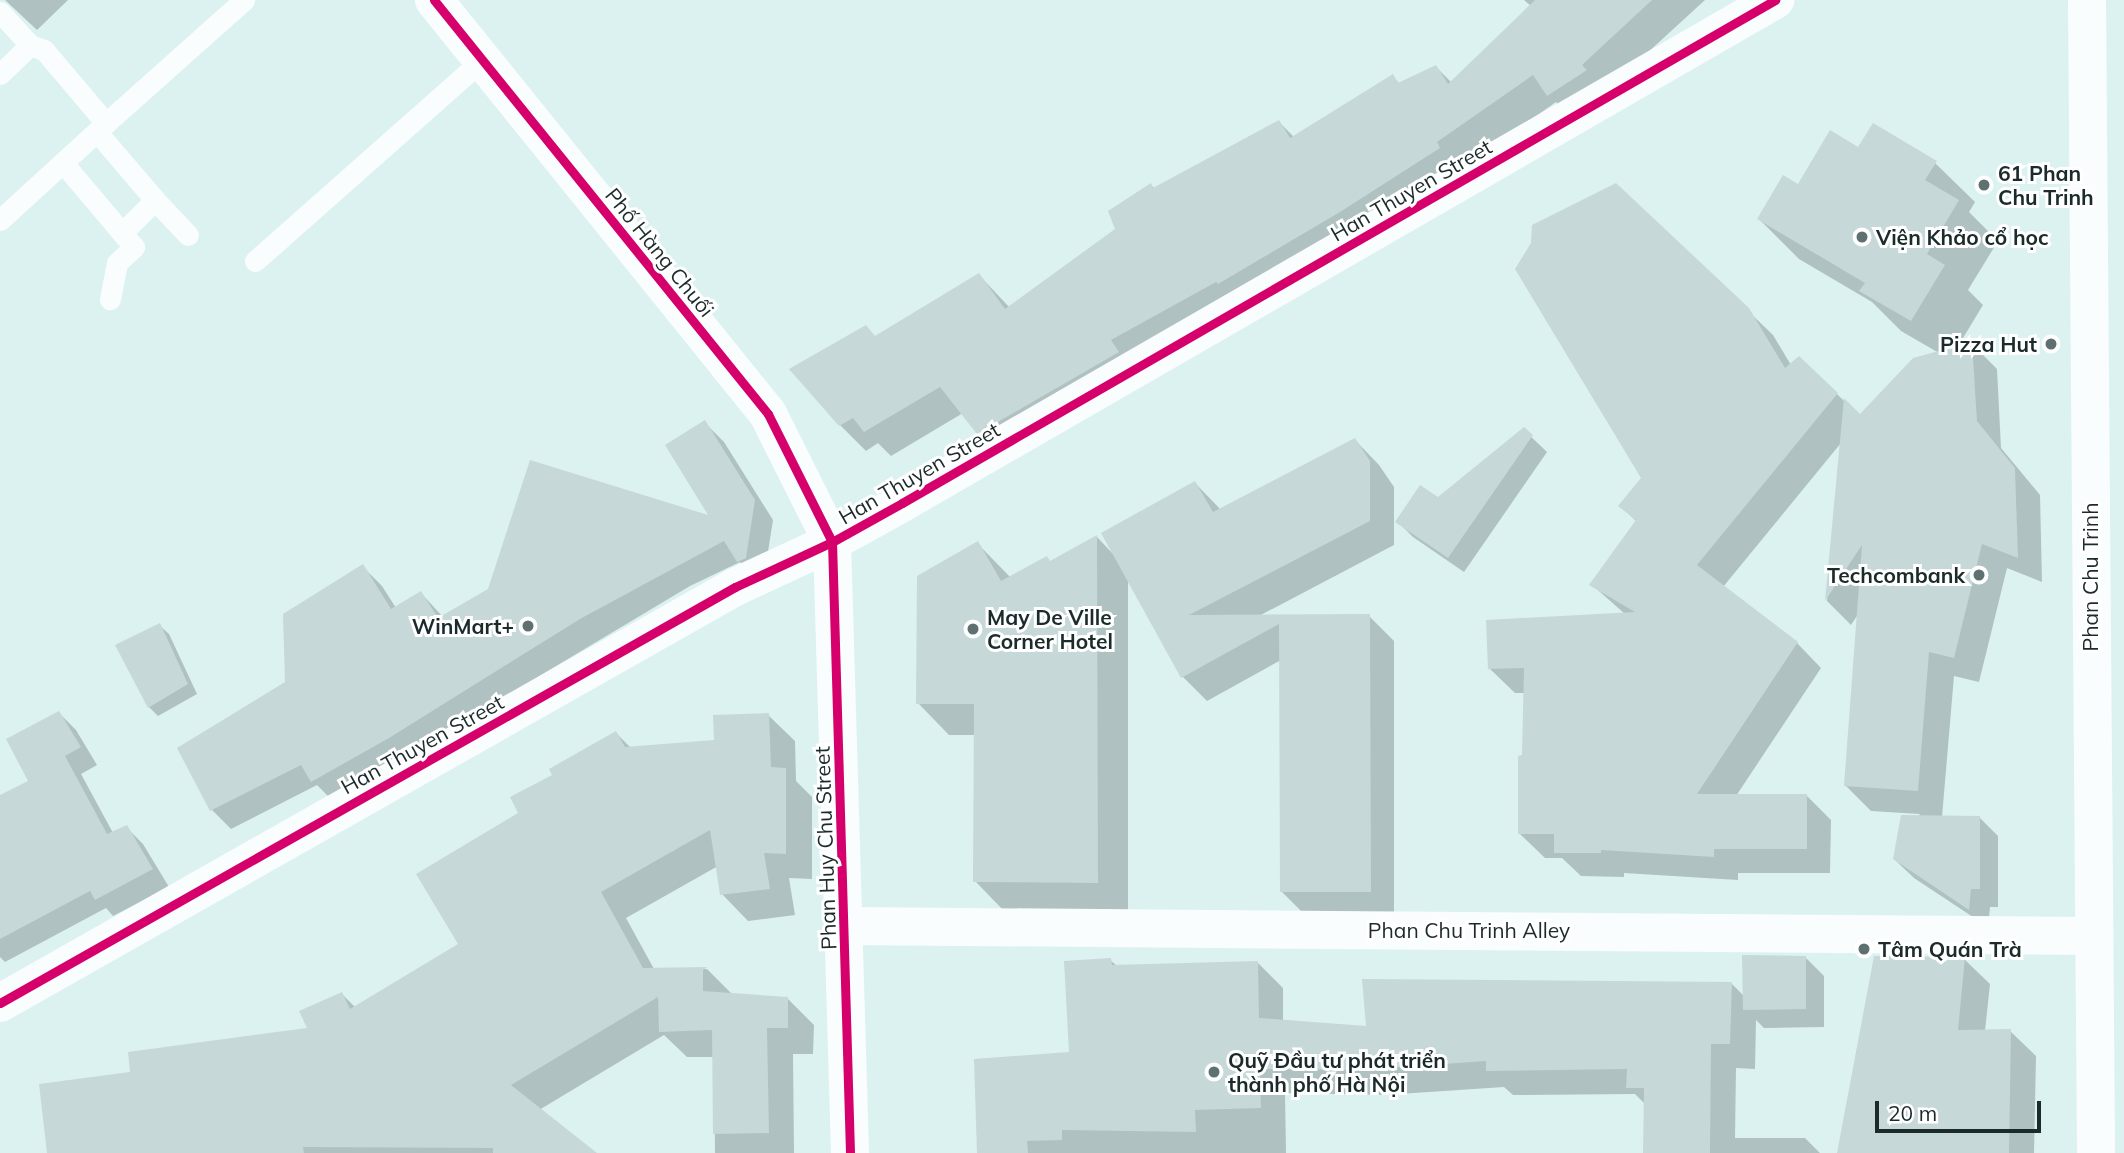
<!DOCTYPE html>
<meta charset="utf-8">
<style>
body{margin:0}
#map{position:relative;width:2124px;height:1153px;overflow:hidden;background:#dbf2f1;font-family:Mulish,sans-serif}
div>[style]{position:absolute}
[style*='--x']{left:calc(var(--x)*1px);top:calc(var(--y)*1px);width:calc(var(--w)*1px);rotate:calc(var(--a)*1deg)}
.shadow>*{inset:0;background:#0003}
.building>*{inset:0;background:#c6d8d7}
.lane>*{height:21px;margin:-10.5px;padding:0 10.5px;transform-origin:10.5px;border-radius:10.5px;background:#fafdfd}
.street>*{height:38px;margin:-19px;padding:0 19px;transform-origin:19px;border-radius:19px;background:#fafdfd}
.secondary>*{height:38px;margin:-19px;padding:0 19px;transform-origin:19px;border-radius:19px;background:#fafdfd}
.cycleway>*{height:9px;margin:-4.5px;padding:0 4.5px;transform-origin:4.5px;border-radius:4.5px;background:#d6006c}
.dots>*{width:19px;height:19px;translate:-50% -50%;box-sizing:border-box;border:4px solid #fff;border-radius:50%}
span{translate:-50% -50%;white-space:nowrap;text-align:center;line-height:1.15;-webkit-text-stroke:6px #fff;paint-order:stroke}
.poi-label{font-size:21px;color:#1b2b2a;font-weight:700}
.left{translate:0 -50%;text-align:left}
.right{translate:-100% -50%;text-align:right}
.street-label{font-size:21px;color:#1b2b2a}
.scale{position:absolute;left:1875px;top:1101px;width:166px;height:32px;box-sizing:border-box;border:4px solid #1b2b2a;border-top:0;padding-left:9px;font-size:21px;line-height:24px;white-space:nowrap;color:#1b2b2a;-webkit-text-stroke:5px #fff;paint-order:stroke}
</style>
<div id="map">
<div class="shadow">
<i style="clip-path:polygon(5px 0,68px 0,37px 30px)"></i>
<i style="clip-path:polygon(1524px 0,1705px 0,1574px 120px,1556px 102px,1461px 169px,1005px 459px,963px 413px,891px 456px,878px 443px,866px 451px,840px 425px,876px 338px,979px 275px,1010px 308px,1117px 229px,1151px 185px,1155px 189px,1279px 122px,1294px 137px,1393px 77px,1400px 84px,1436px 67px,1452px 83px,1531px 6px)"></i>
<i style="clip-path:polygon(1858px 150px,1935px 163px,1975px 202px,1969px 212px,1998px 241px,1968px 290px,1983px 305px,1957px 348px,1972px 344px,1997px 369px,2001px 448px,2040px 495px,2042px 582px,2007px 568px,1979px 682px,1954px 676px,1942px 817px,1979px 817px,1998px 836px,1998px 907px,1990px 907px,1988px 927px,1914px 878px,1894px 859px,1920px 814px,1871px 811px,1846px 786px,1859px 613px,1851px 625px,1827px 601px,1841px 443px,1723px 587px,1797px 643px,1821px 668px,1736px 796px,1806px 795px,1831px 820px,1830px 873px,1738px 873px,1738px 880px,1624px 873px,1624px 877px,1581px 876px,1562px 858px,1545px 858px,1520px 834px,1525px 693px,1515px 693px,1490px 669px,1625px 614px,1591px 584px,1637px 522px,1621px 506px,1643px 478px,1747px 310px,1773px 335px,1791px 365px,1799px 358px,1860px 416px,1939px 353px,1901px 331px,1872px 302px,1799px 259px,1759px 219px,1799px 186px)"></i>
<i style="clip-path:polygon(705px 423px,724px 442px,773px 520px,764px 577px,758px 580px,740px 562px,690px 586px,332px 800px,317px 785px,231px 829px,212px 810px,287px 683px,363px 567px,382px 586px,396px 608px,421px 593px,443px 617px,712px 518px)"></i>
<i style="clip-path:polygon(1523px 429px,1547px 452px,1464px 572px,1413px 537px,1398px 522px,1438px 499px)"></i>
<i style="clip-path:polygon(1355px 440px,1379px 465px,1394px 487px,1394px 545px,1257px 617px,1369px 616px,1394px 641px,1394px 916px,1306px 916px,1282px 892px,1281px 660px,1207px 701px,1183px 677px,1128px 577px,1128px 914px,1006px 913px,975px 881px,976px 735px,949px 735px,918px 703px,977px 543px,1011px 578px,1051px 563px,1097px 537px,1113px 554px,1195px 483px,1221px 510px)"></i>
<i style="clip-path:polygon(159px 625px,169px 634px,197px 694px,158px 716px,149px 707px)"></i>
<i style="clip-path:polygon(59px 713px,76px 730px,97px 765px,81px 774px,113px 833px,126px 827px,143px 844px,169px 887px,113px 916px,106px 908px,5px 962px,0 957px,0 797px,30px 781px)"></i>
<i style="clip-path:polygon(768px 715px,795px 741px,796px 781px,812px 797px,812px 879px,789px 878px,795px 915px,748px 921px,722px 894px,718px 866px,626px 918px,654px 969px,707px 969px,732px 994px,787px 998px,814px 1025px,813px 1054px,793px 1054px,794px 1153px,715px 1153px,714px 1057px,687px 1057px,664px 1035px,539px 1110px,588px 1153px,49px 1153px,132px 1074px,310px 1030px,342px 994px,356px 1008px,460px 945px,521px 813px,554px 775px,616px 733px,631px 748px,716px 741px)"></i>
<i style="clip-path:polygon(1805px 957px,1824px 976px,1824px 1027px,1764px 1028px,1756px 1020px,1755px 1069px,1736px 1068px,1735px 1138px,1805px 1138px,1820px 1153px,1645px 1153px,1645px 1104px,1635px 1094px,1513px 1095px,1504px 1087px,1384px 1095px,1285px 1093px,1286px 1153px,978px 1153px,1071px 1054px,1110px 960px,1117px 966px,1257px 962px,1283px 988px,1283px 1022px,1368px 1028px,1731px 983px,1745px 997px)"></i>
<i style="clip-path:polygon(1964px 959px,1990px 984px,1985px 1031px,2010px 1031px,2036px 1056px,2034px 1153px,1839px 1153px)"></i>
</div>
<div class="building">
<i style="clip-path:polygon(1535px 0,1652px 0,1582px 65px,1587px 70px,1547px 96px,1533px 75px,1437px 142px,1440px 148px,1340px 212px,1218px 284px,1216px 282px,1111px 340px,1119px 352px,977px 434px,940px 387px,864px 432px,853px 418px,839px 426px,789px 369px,866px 325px,875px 336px,979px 273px,1005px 309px,1115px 229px,1108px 211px,1151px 183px,1153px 188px,1279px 120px,1290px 138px,1393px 74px,1398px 83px,1436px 65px,1448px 84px)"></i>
<i style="clip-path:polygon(1873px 123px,1937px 161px,1925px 180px,1959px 200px,1927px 254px,1945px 265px,1911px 321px,1859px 291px,1865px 283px,1757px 219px,1783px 175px,1798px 184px,1830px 130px,1858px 147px)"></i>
<i style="clip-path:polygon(1616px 183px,1749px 308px,1785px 368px,1799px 356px,1838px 393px,1697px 565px,1798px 642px,1697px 794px,1807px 794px,1807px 849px,1714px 849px,1714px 857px,1601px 850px,1601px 853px,1554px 853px,1554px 834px,1518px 834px,1518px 756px,1522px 755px,1524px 668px,1488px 669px,1486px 620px,1635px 612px,1589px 585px,1636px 520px,1618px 506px,1641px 478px,1515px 269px,1531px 243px,1532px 225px)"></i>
<i style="clip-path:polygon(1972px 342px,1977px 421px,2015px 468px,2018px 558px,1982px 544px,1954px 658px,1929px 652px,1918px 791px,1844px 786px,1862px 545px,1825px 601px,1844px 398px,1860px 414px,1913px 358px)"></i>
<i style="clip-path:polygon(705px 420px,755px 500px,746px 558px,737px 562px,724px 541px,580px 619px,389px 738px,311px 782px,301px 765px,210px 811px,177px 748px,285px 682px,283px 614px,363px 564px,391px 609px,421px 591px,438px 618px,488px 589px,530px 460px,708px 515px,665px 445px)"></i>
<i style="clip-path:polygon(1524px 427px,1533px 435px,1448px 558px,1395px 522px,1420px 485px,1438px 497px)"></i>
<i style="clip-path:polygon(1355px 438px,1370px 461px,1370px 521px,1189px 615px,1370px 614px,1371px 892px,1280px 892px,1279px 624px,1181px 678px,1101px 533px,1195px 481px,1213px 512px)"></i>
<i style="clip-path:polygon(1097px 535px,1098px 883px,973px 882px,974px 704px,916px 704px,917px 576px,978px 541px,1001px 581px,1047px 556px,1050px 561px)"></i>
<i style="clip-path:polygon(160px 623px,188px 684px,148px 708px,115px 645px)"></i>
<i style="clip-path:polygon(59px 711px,81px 747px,65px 756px,107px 834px,127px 825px,153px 869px,95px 900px,90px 891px,0 939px,0 795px,28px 781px,6px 739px)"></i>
<i style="clip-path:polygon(769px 713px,771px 767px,786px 768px,786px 854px,764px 853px,770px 889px,720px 895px,710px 830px,601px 892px,643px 968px,707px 967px,703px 970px,703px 991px,788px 997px,788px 1028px,767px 1028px,769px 1133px,713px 1134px,712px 1030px,659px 1032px,658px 997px,511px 1085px,597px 1153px,493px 1153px,493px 1148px,303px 1147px,304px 1153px,47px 1153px,39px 1084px,130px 1072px,128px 1052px,307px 1028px,299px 1011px,342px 992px,350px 1009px,458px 944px,416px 874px,518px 813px,510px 797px,552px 775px,549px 769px,616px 731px,625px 747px,714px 740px,713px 715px)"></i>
<i style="clip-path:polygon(1901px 815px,1980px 816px,1980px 889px,1971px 889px,1969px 910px,1893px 859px)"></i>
<i style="clip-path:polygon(1742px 955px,1806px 956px,1806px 1009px,1743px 1010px)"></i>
<i style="clip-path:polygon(1874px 956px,1965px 957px,1958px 1030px,2011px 1029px,2009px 1153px,1837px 1153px)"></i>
<i style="clip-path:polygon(1111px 958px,1112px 965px,1258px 961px,1259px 1018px,1366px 1026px,1362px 979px,1732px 982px,1730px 1044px,1711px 1044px,1710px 1153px,1643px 1153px,1644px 1088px,1626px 1088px,1627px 1069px,1486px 1071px,1486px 1061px,1358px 1070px,1260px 1069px,1261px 1108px,1195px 1110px,1196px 1132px,1062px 1130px,1062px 1140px,1027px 1141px,1028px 1153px,977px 1153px,974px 1059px,1069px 1052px,1064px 961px)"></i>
</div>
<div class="lane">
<i style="--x:0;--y:12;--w:45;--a:47.7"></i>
<i style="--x:30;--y:45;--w:15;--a:20"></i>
<i style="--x:44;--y:50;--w:96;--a:49.7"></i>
<i style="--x:106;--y:123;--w:185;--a:-41.7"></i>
<i style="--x:0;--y:74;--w:42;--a:-44"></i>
<i style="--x:97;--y:132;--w:89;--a:49.5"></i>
<i style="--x:155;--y:200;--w:37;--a:135"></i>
<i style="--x:63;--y:163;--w:110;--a:49.8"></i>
<i style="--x:134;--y:247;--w:23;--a:137"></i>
<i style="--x:117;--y:263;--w:37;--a:101"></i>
<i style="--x:155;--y:200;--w:48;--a:46.7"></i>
<i style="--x:0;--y:220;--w:144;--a:-42.5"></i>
<i style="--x:255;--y:261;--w:303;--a:-41.5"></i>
</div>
<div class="street">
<i style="--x:434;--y:0;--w:532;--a:51.1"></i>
<i style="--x:768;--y:414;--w:143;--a:63.4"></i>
<i style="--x:832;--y:542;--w:611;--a:88.31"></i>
<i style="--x:845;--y:926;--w:1247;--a:0.46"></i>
</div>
<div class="secondary">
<i style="--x:2087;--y:0;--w:1153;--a:89.55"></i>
<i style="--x:0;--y:1003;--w:845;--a:-29.51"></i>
<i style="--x:735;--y:587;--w:107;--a:-24.9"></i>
<i style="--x:832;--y:542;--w:80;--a:-29.1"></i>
<i style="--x:902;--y:503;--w:1008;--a:-29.95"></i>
</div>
<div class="cycleway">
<i style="--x:434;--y:0;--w:532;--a:51.1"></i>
<i style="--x:768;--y:414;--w:143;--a:63.4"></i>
<i style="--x:832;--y:542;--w:611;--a:88.31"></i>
<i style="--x:0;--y:1003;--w:845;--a:-29.51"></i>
<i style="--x:735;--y:587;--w:107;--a:-24.9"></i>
<i style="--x:832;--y:542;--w:80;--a:-29.1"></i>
<i style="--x:902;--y:503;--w:1008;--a:-29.95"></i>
</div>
<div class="dots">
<i style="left:1984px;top:185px;background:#5e7170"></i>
<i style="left:1862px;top:237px;background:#5e7170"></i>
<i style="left:2051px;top:344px;background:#5e7170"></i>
<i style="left:1979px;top:575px;background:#5e7170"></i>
<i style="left:528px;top:626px;background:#5e7170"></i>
<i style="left:973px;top:629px;background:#5e7170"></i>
<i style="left:1864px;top:949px;background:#5e7170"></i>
<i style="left:1214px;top:1072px;background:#5e7170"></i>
</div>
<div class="poi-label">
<span class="left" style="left:1998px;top:185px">61 Phan<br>Chu Trinh</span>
<span class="left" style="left:1876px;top:237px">Viện Khảo cổ học</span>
<span class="right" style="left:2037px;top:344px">Pizza Hut</span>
<span class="right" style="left:1965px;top:575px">Techcombank</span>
<span class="left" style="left:987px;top:629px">May De Ville<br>Corner Hotel</span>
<span class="right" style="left:514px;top:626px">WinMart+</span>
<span class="left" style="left:1878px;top:949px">Tâm Quán Trà</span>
<span class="left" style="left:1228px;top:1072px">Quỹ Đầu tư phát triển<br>thành phố Hà Nội</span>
</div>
<div class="street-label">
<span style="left:1411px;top:190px;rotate:-30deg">Han Thuyen Street</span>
<span style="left:660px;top:252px;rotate:51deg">Phố Hàng Chuối</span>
<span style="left:919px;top:473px;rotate:-30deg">Han Thuyen Street</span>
<span style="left:2090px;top:577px;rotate:-90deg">Phan Chu Trinh</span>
<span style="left:422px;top:744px;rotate:-29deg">Han Thuyen Street</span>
<span style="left:825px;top:848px;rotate:-92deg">Phan Huy Chu Street</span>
<span style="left:1469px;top:930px">Phan Chu Trinh Alley</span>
</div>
<div class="scale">20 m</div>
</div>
